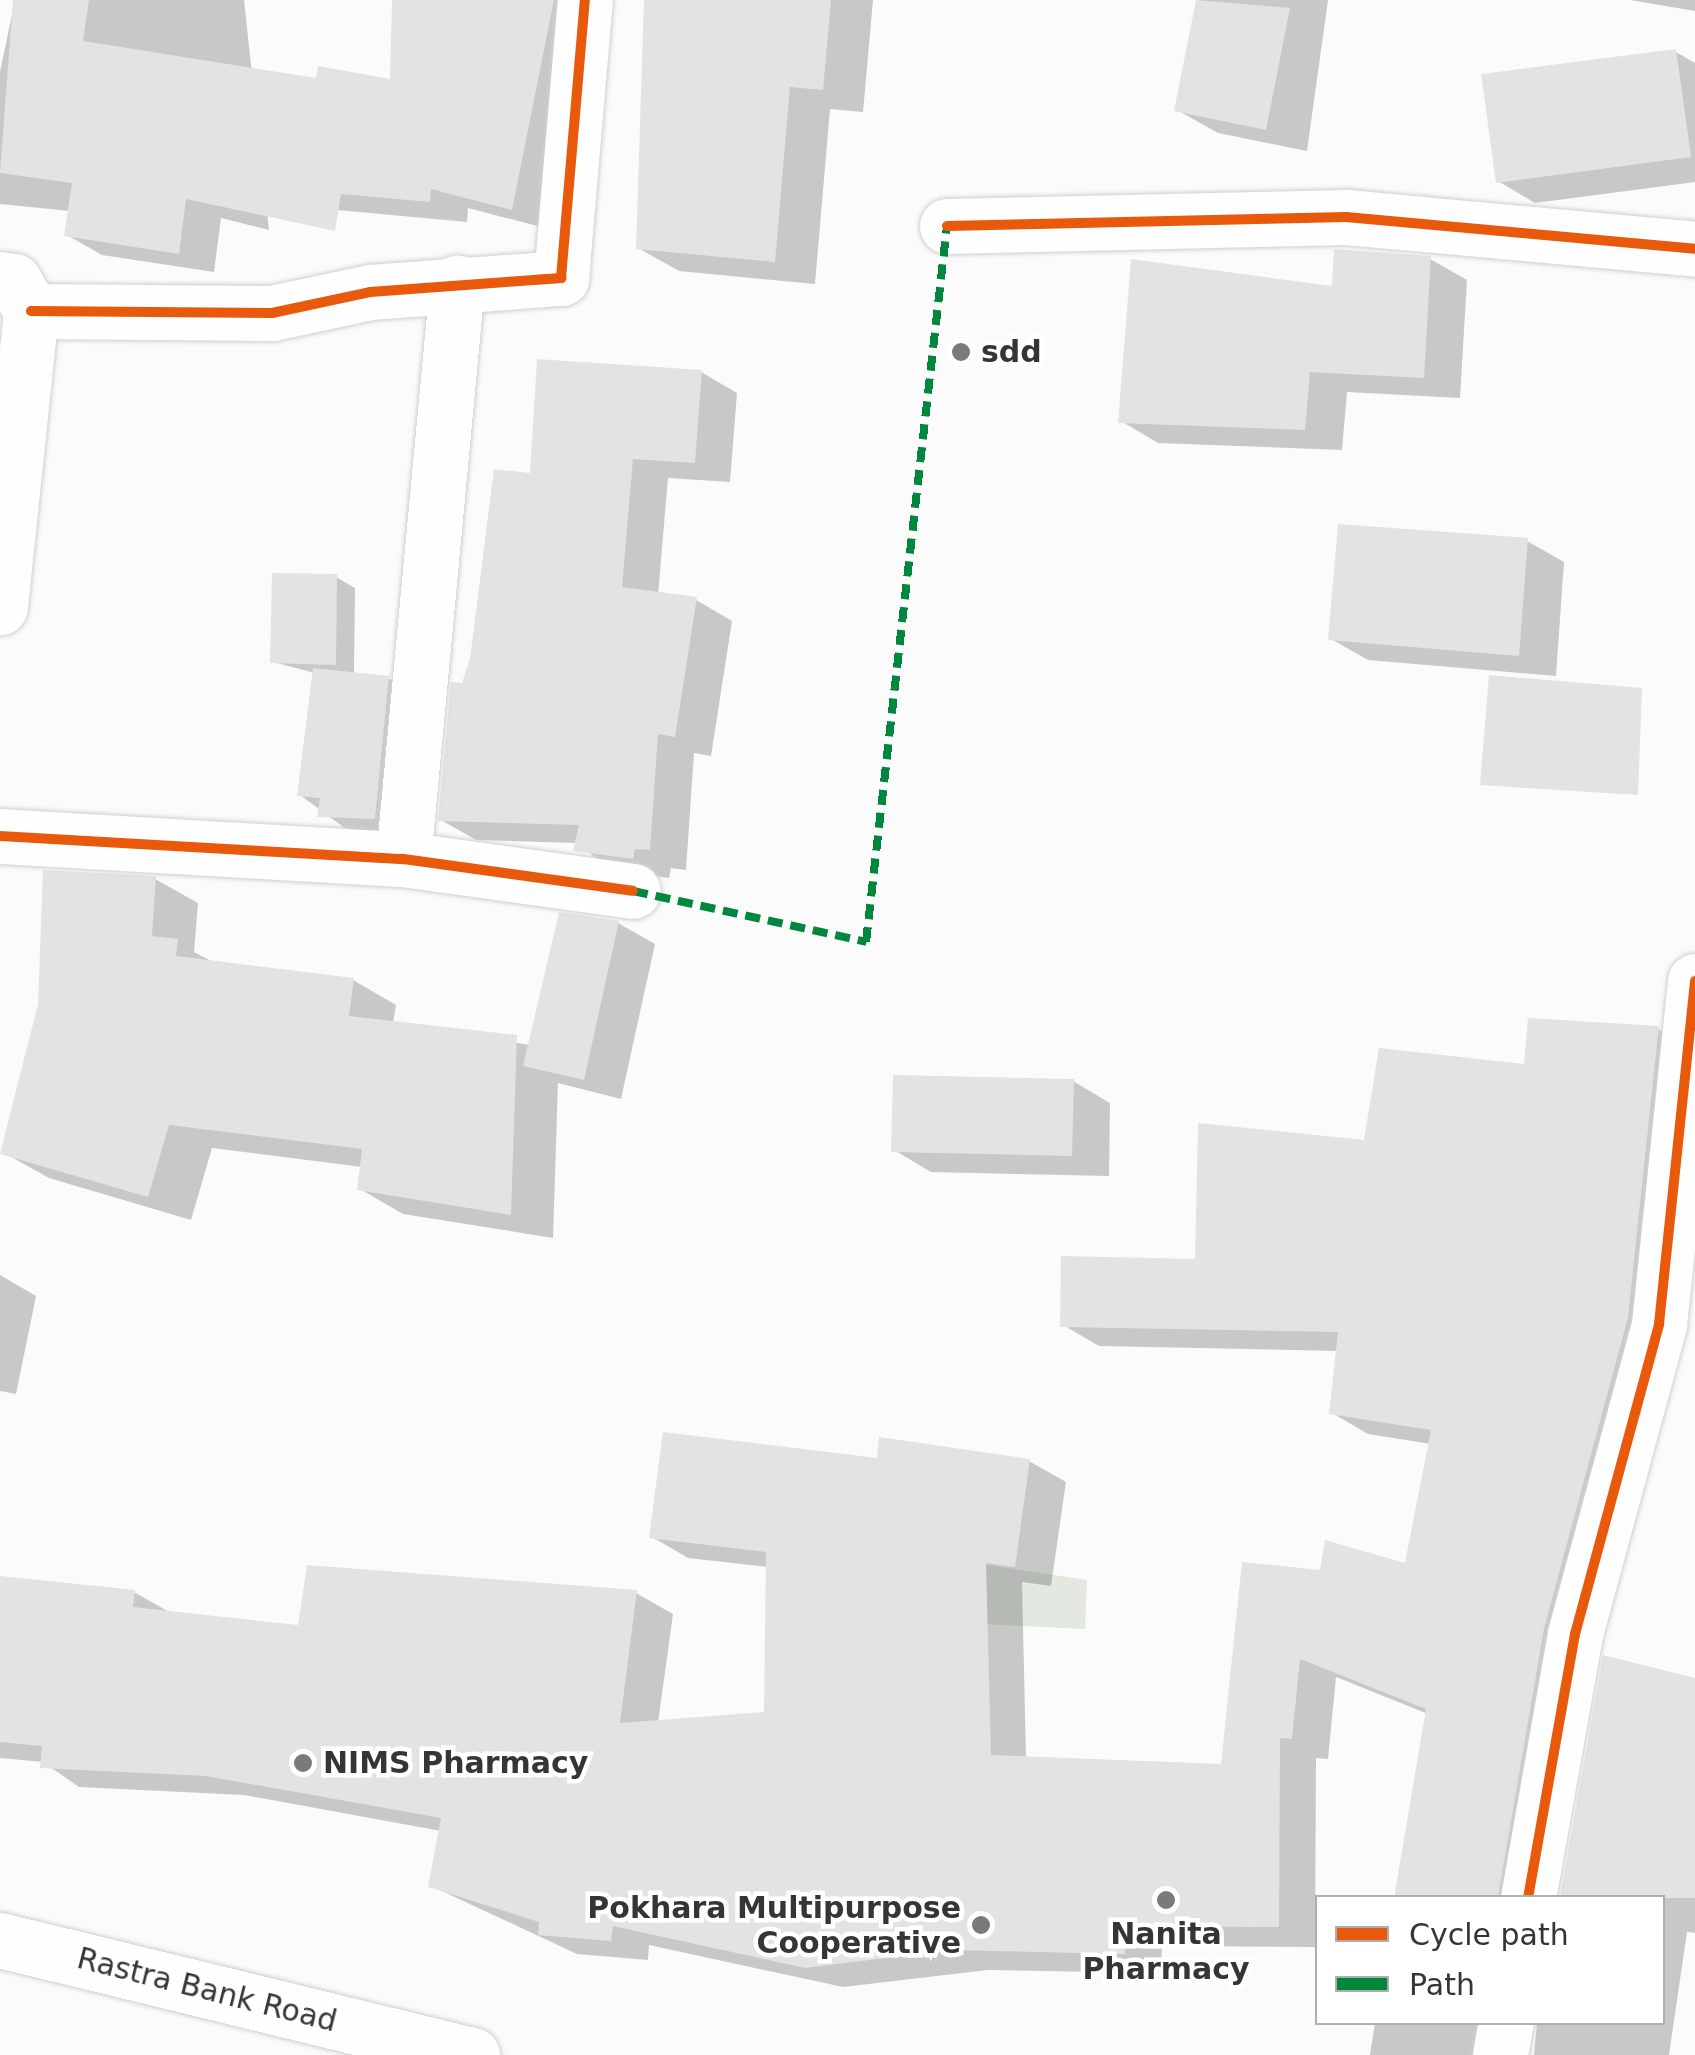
<!DOCTYPE html>
<style>
body{margin:0}
#map{position:relative;width:1695px;height:2055px;overflow:hidden;background:#fbfbfb;font-family:"DejaVu Sans",sans-serif}
div>[style]{position:absolute}
[style*='--x']{left:calc(var(--x)*1px);top:calc(var(--y)*1px);width:calc(var(--w)*1px);rotate:calc(var(--a)*1deg)}
.green>*{inset:0;background:#e3e9e1}
.shadow>*{inset:0;background:#0003}
.building>*{inset:0;background:#e3e3e3}
.roads{filter:drop-shadow(0 0 2px #d0d0d0) drop-shadow(0 0 2px #d0d0d0)}
.minor>*{height:55px;margin:-27.5px;padding:0 27.5px;transform-origin:27.5px;border-radius:27.5px;background:#fefefe}
.secondary>*{height:55px;margin:-27.5px;padding:0 27.5px;transform-origin:27.5px;border-radius:27.5px;background:#fefefe}
.quiet>*{height:8px;margin-top:-4px;transform-origin:0;background:repeating-linear-gradient(90deg,#00873e 0 15px,transparent 0 23px)}
.cycleway>*{height:10px;margin:-5px;padding:0 5px;transform-origin:5px;border-radius:5px;background:#e8590c}
.dots>*{width:28px;height:28px;translate:-50% -50%;box-sizing:border-box;border:5px solid #fff;border-radius:50%}
span{translate:-50% -50%;white-space:nowrap;text-align:center;line-height:1.15;-webkit-text-stroke:9px #fff;paint-order:stroke}
.poi-label{font-size:30px;color:#353536;font-weight:700}
.left{translate:0 -50%;text-align:left}
.right{translate:-100% -50%;text-align:right}
.street-label{font-size:30px;color:#353536}
.legend{position:absolute;left:1315px;top:1895px;width:350px;height:130px;box-sizing:border-box;background:#fff;border:2px solid #aeaeaf;margin:0;padding:12px 18px;list-style:none;font-size:30px;color:#353536}
.legend li{display:flex;align-items:center;gap:20px;height:50px}
.legend b{width:50px;border:2px solid #aeaeaf}
</style>
<div id="map">
<div class="green">
<i style="clip-path:polygon(850px 1544px,1087px 1580px,1085px 1629px,850px 1618px)"></i>
</div>
<div class="shadow">
<i style="clip-path:polygon(15px 0,244px 0,269px 230px,221px 218px,214px 272px,102px 255px,67px 235px,70px 211px,0 204px,0 72px)"></i>
<i style="clip-path:polygon(394px 0,598px 0,549px 229px,468px 208px,467px 222px,337px 210px,300px 188px,392px 82px)"></i>
<i style="clip-path:polygon(649px 0,873px 0,863px 112px,830px 109px,815px 284px,679px 271px,638px 248px)"></i>
<i style="clip-path:polygon(1199px 0,1328px 0,1307px 151px,1218px 133px,1177px 110px)"></i>
<i style="clip-path:polygon(1630px 0,1695px 0,1695px 11px)"></i>
<i style="clip-path:polygon(1676px 52px,1695px 63px,1695px 182px,1535px 203px,1498px 181px)"></i>
<i style="clip-path:polygon(1430px 259px,1467px 280px,1460px 398px,1347px 392px,1342px 450px,1158px 443px,1121px 421px,1334px 288px)"></i>
<i style="clip-path:polygon(701px 372px,737px 393px,730px 482px,668px 478px,658px 595px,696px 600px,732px 621px,711px 756px,694px 753px,686px 870px,671px 868px,669px 878px,611px 870px,577px 843px,476px 840px,441px 820px,464px 685px,532px 475px)"></i>
<i style="clip-path:polygon(1527px 541px,1564px 562px,1556px 676px,1368px 660px,1331px 639px)"></i>
<i style="clip-path:polygon(336px 577px,355px 588px,354px 675px,388px 678px,425px 700px,412px 839px,357px 837px,300px 795px,315px 673px,273px 662px)"></i>
<i style="clip-path:polygon(155px 879px,198px 903px,194px 952px,215px 963px,353px 980px,396px 1005px,393px 1023px,530px 1045px,618px 923px,655px 944px,621px 1099px,558px 1083px,553px 1238px,403px 1214px,360px 1189px,362px 1167px,212px 1148px,191px 1220px,49px 1178px,6px 1154px)"></i>
<i style="clip-path:polygon(1658px 1029px,1695px 1050px,1536px 1898px,1397px 1898px,1428px 1714px,1336px 1677px,1328px 1759px,1316px 1758px,1315px 1947px,1162px 1946px,1161px 1973px,988px 1970px,843px 1987px,649px 1945px,648px 1960px,577px 1954px,431px 1886px,441px 1831px,244px 1795px,79px 1787px,43px 1762px,0 1758px,0 1579px,134px 1592px,171px 1613px,300px 1628px,636px 1593px,673px 1614px,658px 1723px,766px 1715px,769px 1567px,688px 1558px,652px 1537px,879px 1460px,1029px 1461px,1066px 1482px,1051px 1586px,1022px 1582px,1026px 1759px,1223px 1767px,1322px 1572px,1407px 1567px,1431px 1444px,1368px 1434px,1332px 1413px,1338px 1351px,1099px 1346px,1063px 1325px,1198px 1261px,1366px 1142px,1526px 1067px)"></i>
<i style="clip-path:polygon(1073px 1081px,1110px 1103px,1109px 1176px,931px 1172px,894px 1150px)"></i>
<i style="clip-path:polygon(0 1275px,36px 1296px,16px 1394px,0 1391px)"></i>
<i style="clip-path:polygon(1695px 1681px,1695px 1933px,1687px 1932px,1669px 2055px,1534px 2055px,1537px 2022px,1662px 2022px,1662px 1898px)"></i>
<i style="clip-path:polygon(1375px 2022px,1519px 2022px,1512px 2055px,1370px 2055px)"></i>
</div>
<div class="building">
<i style="clip-path:polygon(13px 0,89px 0,83px 41px,316px 78px,318px 66px,390px 79px,392px 0,554px 0,512px 210px,431px 189px,430px 202px,341px 194px,335px 231px,186px 199px,179px 254px,64px 236px,72px 183px,0 173px)"></i>
<i style="clip-path:polygon(644px 0,831px 0,823px 90px,790px 87px,775px 262px,636px 249px)"></i>
<i style="clip-path:polygon(1196px 0,1290px 8px,1266px 130px,1174px 111px)"></i>
<i style="clip-path:polygon(1676px 49px,1691px 157px,1496px 183px,1481px 74px)"></i>
<i style="clip-path:polygon(1334px 249px,1431px 256px,1424px 378px,1310px 372px,1305px 430px,1118px 423px,1131px 259px,1332px 286px)"></i>
<i style="clip-path:polygon(537px 359px,702px 370px,695px 463px,633px 459px,622px 587px,697px 597px,675px 737px,658px 734px,650px 850px,635px 849px,633px 859px,573px 851px,579px 825px,438px 821px,451px 682px,462px 683px,470px 659px,494px 469px,530px 473px)"></i>
<i style="clip-path:polygon(1338px 524px,1528px 538px,1519px 656px,1328px 640px)"></i>
<i style="clip-path:polygon(272px 573px,337px 574px,336px 665px,270px 663px)"></i>
<i style="clip-path:polygon(313px 668px,389px 676px,375px 819px,317px 817px,320px 798px,297px 796px)"></i>
<i style="clip-path:polygon(1489px 675px,1642px 688px,1638px 795px,1480px 785px)"></i>
<i style="clip-path:polygon(43px 870px,156px 876px,152px 936px,178px 939px,176px 956px,354px 978px,349px 1016px,517px 1035px,511px 1215px,357px 1190px,362px 1149px,169px 1125px,148px 1197px,0 1154px,38px 1004px)"></i>
<i style="clip-path:polygon(559px 912px,619px 921px,584px 1080px,523px 1066px)"></i>
<i style="clip-path:polygon(1528px 1018px,1659px 1026px,1628px 1318px,1544px 1629px,1498px 1898px,1394px 1898px,1426px 1709px,1300px 1659px,1292px 1739px,1280px 1738px,1279px 1927px,1126px 1926px,1125px 1954px,950px 1950px,805px 1968px,613px 1926px,611px 1941px,538px 1935px,539px 1922px,428px 1887px,441px 1818px,206px 1776px,40px 1768px,42px 1746px,0 1742px,0 1576px,135px 1590px,133px 1607px,298px 1625px,307px 1565px,637px 1590px,620px 1723px,764px 1712px,766px 1552px,649px 1538px,663px 1432px,877px 1458px,879px 1437px,1030px 1459px,1015px 1567px,986px 1563px,991px 1755px,1221px 1764px,1242px 1562px,1320px 1570px,1325px 1540px,1405px 1563px,1431px 1430px,1329px 1414px,1338px 1332px,1060px 1327px,1061px 1256px,1195px 1259px,1198px 1123px,1364px 1140px,1379px 1048px,1524px 1064px)"></i>
<i style="clip-path:polygon(893px 1075px,1074px 1079px,1072px 1156px,891px 1152px)"></i>
<i style="clip-path:polygon(1603px 1655px,1695px 1678px,1695px 1898px,1560px 1898px)"></i>
</div>
<div class="roads">
<div class="minor">
<i style="--x:947;--y:226;--w:399;--a:-1.3"></i>
<i style="--x:1346;--y:217;--w:350;--a:5.2"></i>
<i style="--x:0;--y:279;--w:14;--a:8"></i>
<i style="--x:14;--y:281;--w:34;--a:60"></i>
<i style="--x:31;--y:311;--w:298;--a:96"></i>
<i style="--x:31;--y:311;--w:241;--a:0.5"></i>
<i style="--x:272;--y:313;--w:100;--a:-12.1"></i>
<i style="--x:370;--y:292;--w:192;--a:-4.2"></i>
<i style="--x:561;--y:278;--w:279;--a:-85.1"></i>
<i style="--x:0;--y:836;--w:404;--a:3.3"></i>
<i style="--x:403;--y:859;--w:232;--a:7.9"></i>
<i style="--x:403;--y:859;--w:579;--a:-84.64"></i>
<i style="--x:1528;--y:1898;--w:268;--a:-79.9"></i>
<i style="--x:1575;--y:1634;--w:321;--a:-74.8"></i>
<i style="--x:1659;--y:1324;--w:345;--a:-84"></i>
<i style="--x:1500;--y:2055;--w:34;--a:-80"></i>
</div>
<div class="secondary">
<i style="--x:0;--y:1940;--w:486;--a:13.7"></i>
</div>
</div>
<div class="quiet">
<i style="--x:633;--y:891;--w:239;--a:12.3"></i>
<i style="--x:866;--y:942;--w:721;--a:-83.55"></i>
</div>
<div class="cycleway">
<i style="--x:947;--y:226;--w:399;--a:-1.3"></i>
<i style="--x:1346;--y:217;--w:350;--a:5.2"></i>
<i style="--x:31;--y:311;--w:241;--a:0.5"></i>
<i style="--x:272;--y:313;--w:100;--a:-12.1"></i>
<i style="--x:370;--y:292;--w:192;--a:-4.2"></i>
<i style="--x:561;--y:278;--w:279;--a:-85.1"></i>
<i style="--x:0;--y:836;--w:404;--a:3.3"></i>
<i style="--x:403;--y:859;--w:232;--a:7.9"></i>
<i style="--x:1528;--y:1898;--w:268;--a:-79.9"></i>
<i style="--x:1575;--y:1634;--w:321;--a:-74.8"></i>
<i style="--x:1659;--y:1324;--w:345;--a:-84"></i>
</div>
<div class="dots">
<i style="left:961px;top:352px;background:#7a7a7b"></i>
<i style="left:303px;top:1763px;background:#7a7a7b"></i>
<i style="left:1166px;top:1900px;background:#7a7a7b"></i>
<i style="left:981px;top:1925px;background:#7a7a7b"></i>
</div>
<div class="poi-label">
<span class="left" style="left:981px;top:352px">sdd</span>
<span class="left" style="left:323px;top:1763px">NIMS Pharmacy</span>
<span class="right" style="left:961px;top:1925px">Pokhara Multipurpose<br>Cooperative</span>
<span style="left:1166px;top:1951px">Nanita<br>Pharmacy</span>
</div>
<div class="street-label">
<span style="left:207px;top:1990px;rotate:14deg">Rastra Bank Road</span>
</div>
<ul class="legend">
<li><b style="height:12px;background:#e8590c"></b>Cycle path</li>
<li><b style="height:12px;background:#00873e"></b>Path</li>
</ul>
</div>
